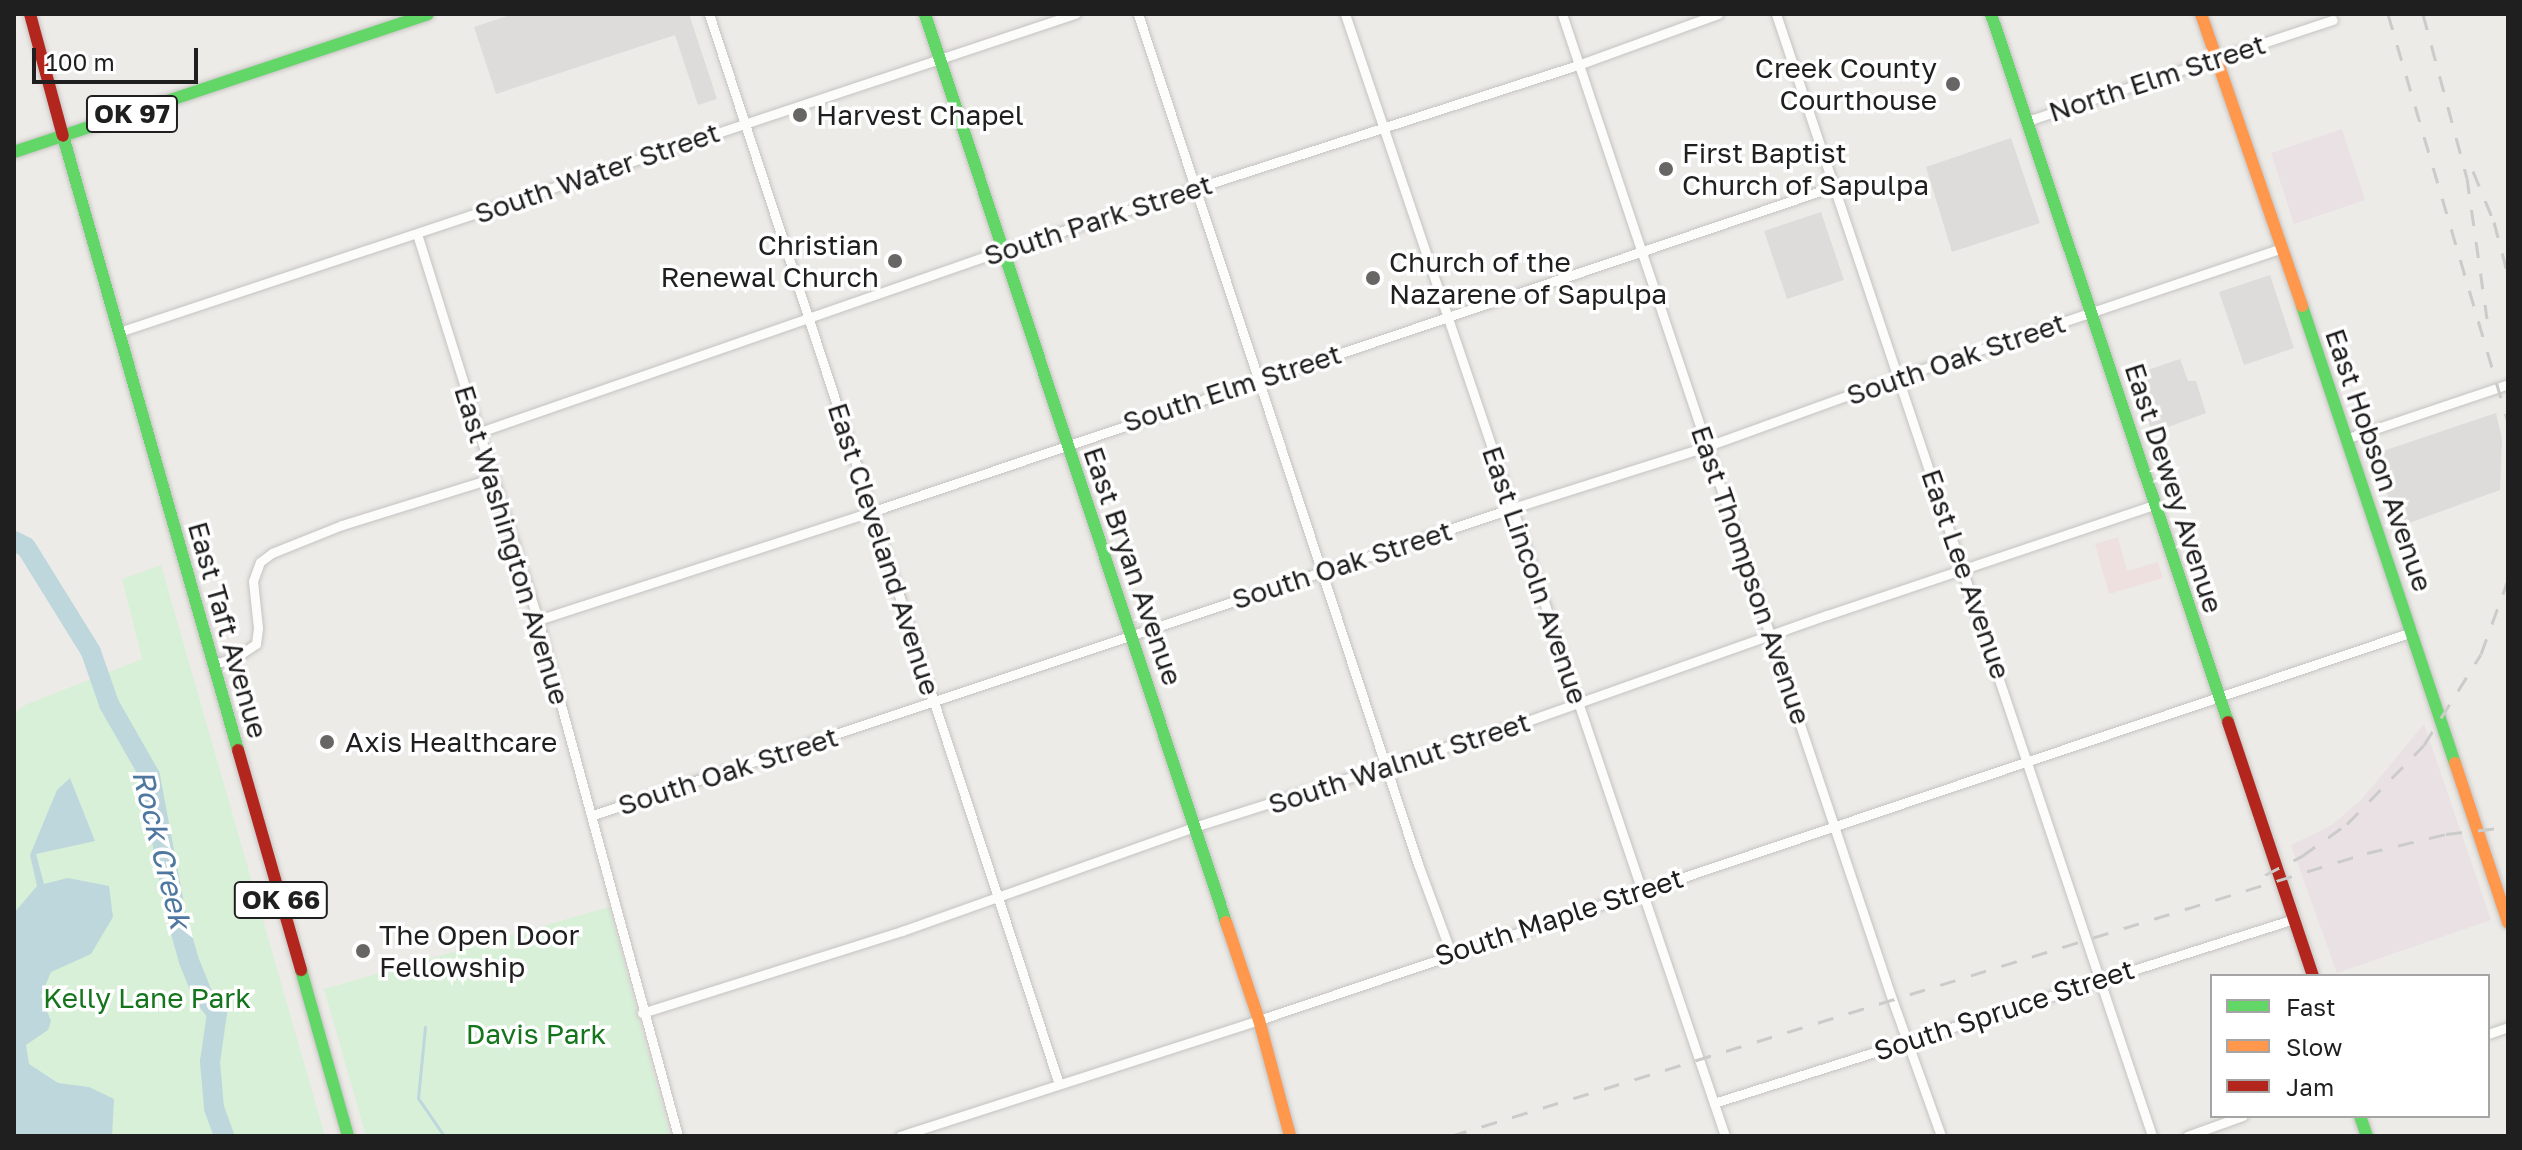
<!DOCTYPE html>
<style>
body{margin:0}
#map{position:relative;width:2522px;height:1150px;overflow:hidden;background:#edebe7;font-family:"Golos Text",sans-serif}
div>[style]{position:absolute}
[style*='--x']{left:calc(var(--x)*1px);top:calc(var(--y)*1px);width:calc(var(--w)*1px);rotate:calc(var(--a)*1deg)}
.commercial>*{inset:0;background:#eee0de}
.industrial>*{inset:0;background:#eae1e5}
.park>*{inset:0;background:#d8f0d7}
.parking>*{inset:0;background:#dddcdb}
.water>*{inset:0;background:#bdd7dd}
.stream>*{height:3px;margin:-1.5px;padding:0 1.5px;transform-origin:1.5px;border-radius:1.5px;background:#bdd7dd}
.river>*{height:20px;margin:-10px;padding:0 10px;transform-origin:10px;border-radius:10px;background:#bdd7dd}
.roads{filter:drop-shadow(0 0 2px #c4c3c2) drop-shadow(0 0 2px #c4c3c2)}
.street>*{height:9px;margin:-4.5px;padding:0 4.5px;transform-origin:4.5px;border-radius:4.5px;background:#fcfcfb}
.fast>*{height:12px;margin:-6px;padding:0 6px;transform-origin:6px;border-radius:6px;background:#63d668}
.slow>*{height:12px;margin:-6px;padding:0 6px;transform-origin:6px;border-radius:6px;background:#ff974d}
.jam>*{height:12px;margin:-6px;padding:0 6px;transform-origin:6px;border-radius:6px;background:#b3261e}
.rail>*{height:3px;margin-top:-1.5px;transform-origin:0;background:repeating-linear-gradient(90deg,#cbcbca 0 16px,transparent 0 32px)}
.dots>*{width:22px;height:22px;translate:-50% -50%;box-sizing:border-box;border:4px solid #fff;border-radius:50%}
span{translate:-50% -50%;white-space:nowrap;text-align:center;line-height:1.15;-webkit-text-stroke:7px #fff;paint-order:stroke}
.shield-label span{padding:2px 6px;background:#fff;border:2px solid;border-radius:6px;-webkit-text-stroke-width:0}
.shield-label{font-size:26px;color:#1f1f1f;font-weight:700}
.poi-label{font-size:28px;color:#1f1f1f}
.right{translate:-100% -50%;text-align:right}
.left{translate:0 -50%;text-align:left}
.street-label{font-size:28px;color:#1f1f1f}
.park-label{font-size:28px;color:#14751c}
.water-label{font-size:30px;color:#4f78a0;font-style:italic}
.frame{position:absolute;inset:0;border:16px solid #1f1f1f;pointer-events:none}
.legend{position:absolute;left:2210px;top:974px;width:280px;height:144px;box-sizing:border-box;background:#fff;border:2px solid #a5a5a5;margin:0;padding:10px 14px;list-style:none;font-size:24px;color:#1f1f1f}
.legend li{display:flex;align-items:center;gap:16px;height:40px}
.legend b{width:40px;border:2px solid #a5a5a5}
.scale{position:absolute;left:32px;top:48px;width:166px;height:36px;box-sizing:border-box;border:4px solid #1f1f1f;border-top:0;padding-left:10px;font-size:24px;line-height:28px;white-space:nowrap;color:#1f1f1f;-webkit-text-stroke:6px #fff;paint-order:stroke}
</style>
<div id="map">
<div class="commercial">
<i style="clip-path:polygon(2118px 537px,2127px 571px,2158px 562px,2163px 578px,2109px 594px,2095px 544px)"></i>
</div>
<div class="industrial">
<i style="clip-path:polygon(2342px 129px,2365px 200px,2294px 224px,2271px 153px)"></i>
<i style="clip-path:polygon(2424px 724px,2491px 920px,2337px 973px,2291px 845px,2332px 825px,2362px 799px)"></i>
</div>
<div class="park">
<i style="clip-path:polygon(161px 565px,325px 1136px,14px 1136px,14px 713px,25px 705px,142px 659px,122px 579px)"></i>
<i style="clip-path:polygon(609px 907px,670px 1136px,366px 1136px,324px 989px)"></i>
</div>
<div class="parking">
<i style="clip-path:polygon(513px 14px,689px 14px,717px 99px,698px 105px,675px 35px,496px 94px,474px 27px)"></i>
<i style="clip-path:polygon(2011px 138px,2040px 223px,1952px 252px,1926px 167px)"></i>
<i style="clip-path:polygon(1821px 212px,1844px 280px,1787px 299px,1764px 231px)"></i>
<i style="clip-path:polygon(2270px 275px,2294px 348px,2244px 365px,2219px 292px)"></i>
<i style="clip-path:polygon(2180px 359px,2188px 381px,2196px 381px,2206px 413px,2152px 433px,2133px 375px)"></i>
<i style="clip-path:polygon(2496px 413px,2502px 439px,2500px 490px,2398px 527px,2374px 454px)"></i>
</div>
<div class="water">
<i style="clip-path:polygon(70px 778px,95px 841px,36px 854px,44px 884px,68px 878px,109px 886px,113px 917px,91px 954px,51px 972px,41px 996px,51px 1021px,48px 1030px,26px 1045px,29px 1064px,58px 1083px,89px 1087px,114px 1099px,112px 1136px,17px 1136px,14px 1133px,14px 913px,37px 886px,30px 855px,57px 790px)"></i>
</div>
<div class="stream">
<i style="--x:425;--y:1027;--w:71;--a:95.6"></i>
<i style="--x:418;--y:1098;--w:46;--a:55.6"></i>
</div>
<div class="river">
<i style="--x:14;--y:541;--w:13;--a:27"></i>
<i style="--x:26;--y:547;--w:123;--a:58.2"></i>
<i style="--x:91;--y:652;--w:55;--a:70.9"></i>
<i style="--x:109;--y:704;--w:83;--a:60.3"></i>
<i style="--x:150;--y:776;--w:141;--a:79.4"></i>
<i style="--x:176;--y:915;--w:48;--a:74.2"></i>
<i style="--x:189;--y:961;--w:35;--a:68"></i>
<i style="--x:202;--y:994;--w:24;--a:52"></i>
<i style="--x:217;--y:1013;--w:49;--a:98.1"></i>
<i style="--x:210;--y:1062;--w:46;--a:85"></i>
<i style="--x:214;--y:1108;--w:30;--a:70"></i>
</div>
<div class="roads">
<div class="street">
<i style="--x:709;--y:14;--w:1126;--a:71.89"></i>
<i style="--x:1138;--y:14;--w:895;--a:71.77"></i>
<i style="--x:1418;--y:864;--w:95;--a:69.7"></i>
<i style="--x:1345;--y:14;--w:1185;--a:71.29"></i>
<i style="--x:1562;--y:14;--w:1039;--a:71.48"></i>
<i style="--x:1892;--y:999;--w:145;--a:70.3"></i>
<i style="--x:1776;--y:14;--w:1183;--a:71.47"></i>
<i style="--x:2027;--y:121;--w:322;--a:-18.3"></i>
<i style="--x:417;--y:234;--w:405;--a:72.6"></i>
<i style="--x:538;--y:620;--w:535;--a:74.82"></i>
<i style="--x:119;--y:332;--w:1008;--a:-18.4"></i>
<i style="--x:480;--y:432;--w:552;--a:-19.16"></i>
<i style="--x:1001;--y:251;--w:606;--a:-17.87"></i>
<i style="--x:1578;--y:65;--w:149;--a:-20"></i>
<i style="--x:2348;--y:438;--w:169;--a:-18.6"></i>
<i style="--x:538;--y:620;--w:350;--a:-18"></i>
<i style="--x:871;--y:512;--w:1018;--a:-18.68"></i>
<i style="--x:213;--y:664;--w:23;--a:-15"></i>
<i style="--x:235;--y:658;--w:25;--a:-34"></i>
<i style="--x:256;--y:644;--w:16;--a:-83"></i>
<i style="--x:258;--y:628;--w:47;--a:-96.1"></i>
<i style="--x:253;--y:581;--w:20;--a:-70"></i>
<i style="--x:260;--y:562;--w:15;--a:-37"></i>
<i style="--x:272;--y:553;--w:75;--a:-21.8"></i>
<i style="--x:342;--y:525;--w:158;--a:-17.3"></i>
<i style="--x:593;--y:815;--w:970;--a:-18.45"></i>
<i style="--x:1513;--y:508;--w:205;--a:-17.6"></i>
<i style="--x:1708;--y:446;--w:203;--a:-19.9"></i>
<i style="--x:1899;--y:377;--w:405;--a:-18.6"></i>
<i style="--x:642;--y:1013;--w:273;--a:-17.5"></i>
<i style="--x:902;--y:931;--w:310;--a:-19.6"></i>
<i style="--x:1194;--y:827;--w:341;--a:-17.6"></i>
<i style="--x:1519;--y:724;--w:327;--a:-19.5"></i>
<i style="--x:1827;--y:615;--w:345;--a:-18.6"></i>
<i style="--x:2488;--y:1034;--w:21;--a:-19"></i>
<i style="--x:1714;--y:1103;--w:608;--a:-17.6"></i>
<i style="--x:900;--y:1136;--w:377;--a:-17.9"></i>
<i style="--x:1259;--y:1020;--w:1217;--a:-18.6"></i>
<i style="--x:2187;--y:1136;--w:59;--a:-19.7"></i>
</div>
<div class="fast">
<i style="--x:925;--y:14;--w:957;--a:71.66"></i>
<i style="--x:1991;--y:14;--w:747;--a:71.49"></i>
<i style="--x:63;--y:136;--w:638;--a:74.09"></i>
<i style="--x:14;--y:152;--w:436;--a:-18.4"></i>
<i style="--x:2302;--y:306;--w:482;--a:71.5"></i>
<i style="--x:301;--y:970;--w:173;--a:74.2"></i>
<i style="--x:2360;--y:1116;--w:21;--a:71"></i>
</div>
<div class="slow">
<i style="--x:2201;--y:14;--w:309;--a:70.9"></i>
<i style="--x:2455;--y:763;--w:168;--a:71.6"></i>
<i style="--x:1226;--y:922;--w:103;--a:71.4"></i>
<i style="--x:1259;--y:1020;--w:120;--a:75"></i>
</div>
<div class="jam">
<i style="--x:30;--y:14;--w:126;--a:74.9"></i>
<i style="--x:2228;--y:722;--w:268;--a:71.5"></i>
<i style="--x:238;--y:750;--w:229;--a:74"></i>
</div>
</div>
<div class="rail">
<i style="--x:2388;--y:14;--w:424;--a:73.6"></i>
<i style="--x:2423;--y:14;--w:170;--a:75"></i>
<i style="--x:2467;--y:178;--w:142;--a:81.9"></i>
<i style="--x:2473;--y:171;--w:55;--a:67.6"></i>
<i style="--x:2494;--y:222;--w:55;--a:75.2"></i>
<i style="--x:2265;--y:875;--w:42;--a:-27.2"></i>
<i style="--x:2302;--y:856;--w:55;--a:-35.4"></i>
<i style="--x:2347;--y:824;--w:110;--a:-45.7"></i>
<i style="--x:2424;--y:745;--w:107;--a:-57.9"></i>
<i style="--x:2481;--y:654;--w:79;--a:-70"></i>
<i style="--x:1451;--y:1136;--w:959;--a:-17.17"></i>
<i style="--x:2367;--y:853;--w:81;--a:-13.5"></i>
<i style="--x:2446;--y:834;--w:62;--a:-6.4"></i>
</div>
<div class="dots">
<i style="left:1953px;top:84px;background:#676665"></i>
<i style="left:800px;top:115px;background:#676665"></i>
<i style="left:1666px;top:169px;background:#676665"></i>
<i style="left:895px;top:261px;background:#676665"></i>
<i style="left:1373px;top:278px;background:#676665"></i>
<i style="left:327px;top:742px;background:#676665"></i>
<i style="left:363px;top:951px;background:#676665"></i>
</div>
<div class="shield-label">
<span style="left:132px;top:114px">OK 97</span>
<span style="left:281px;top:900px">OK 66</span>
</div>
<div class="poi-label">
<span class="right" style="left:1937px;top:84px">Creek County<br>Courthouse</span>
<span class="left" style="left:816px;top:115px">Harvest Chapel</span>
<span class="left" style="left:1682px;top:169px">First Baptist<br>Church of Sapulpa</span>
<span class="right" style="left:879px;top:261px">Christian<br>Renewal Church</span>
<span class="left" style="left:1389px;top:278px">Church of the<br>Nazarene of Sapulpa</span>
<span class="left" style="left:345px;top:742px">Axis Healthcare</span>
<span class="left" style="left:379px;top:951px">The Open Door<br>Fellowship</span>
</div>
<div class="street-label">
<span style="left:2157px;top:78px;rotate:-18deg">North Elm Street</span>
<span style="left:597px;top:173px;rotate:-19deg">South Water Street</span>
<span style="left:1098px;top:220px;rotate:-18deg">South Park Street</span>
<span style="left:1956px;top:359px;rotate:-19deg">South Oak Street</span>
<span style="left:1232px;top:388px;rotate:-18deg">South Elm Street</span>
<span style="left:2379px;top:460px;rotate:71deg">East Hobson Avenue</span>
<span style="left:2174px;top:488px;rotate:72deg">East Dewey Avenue</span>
<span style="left:512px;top:545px;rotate:73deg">East Washington Avenue</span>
<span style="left:884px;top:549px;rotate:72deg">East Cleveland Avenue</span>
<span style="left:1342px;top:565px;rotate:-18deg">South Oak Street</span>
<span style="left:1133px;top:566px;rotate:71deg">East Bryan Avenue</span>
<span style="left:1966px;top:574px;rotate:71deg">East Lee Avenue</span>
<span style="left:1535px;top:575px;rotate:71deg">East Lincoln Avenue</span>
<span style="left:1751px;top:575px;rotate:71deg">East Thompson Avenue</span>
<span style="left:228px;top:630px;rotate:74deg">East Taft Avenue</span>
<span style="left:1399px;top:763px;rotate:-18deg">South Walnut Street</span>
<span style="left:728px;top:771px;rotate:-18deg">South Oak Street</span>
<span style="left:1559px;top:917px;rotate:-18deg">South Maple Street</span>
<span style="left:2004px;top:1010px;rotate:-18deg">South Spruce Street</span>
</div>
<div class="park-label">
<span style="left:147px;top:998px">Kelly Lane Park</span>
<span style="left:536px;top:1034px">Davis Park</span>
</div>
<div class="water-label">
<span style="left:162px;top:849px;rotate:76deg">Rock Creek</span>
</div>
<div class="frame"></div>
<ul class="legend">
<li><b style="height:10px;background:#63d668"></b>Fast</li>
<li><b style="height:10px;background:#ff974d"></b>Slow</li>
<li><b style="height:10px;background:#b3261e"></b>Jam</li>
</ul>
<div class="scale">100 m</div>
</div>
